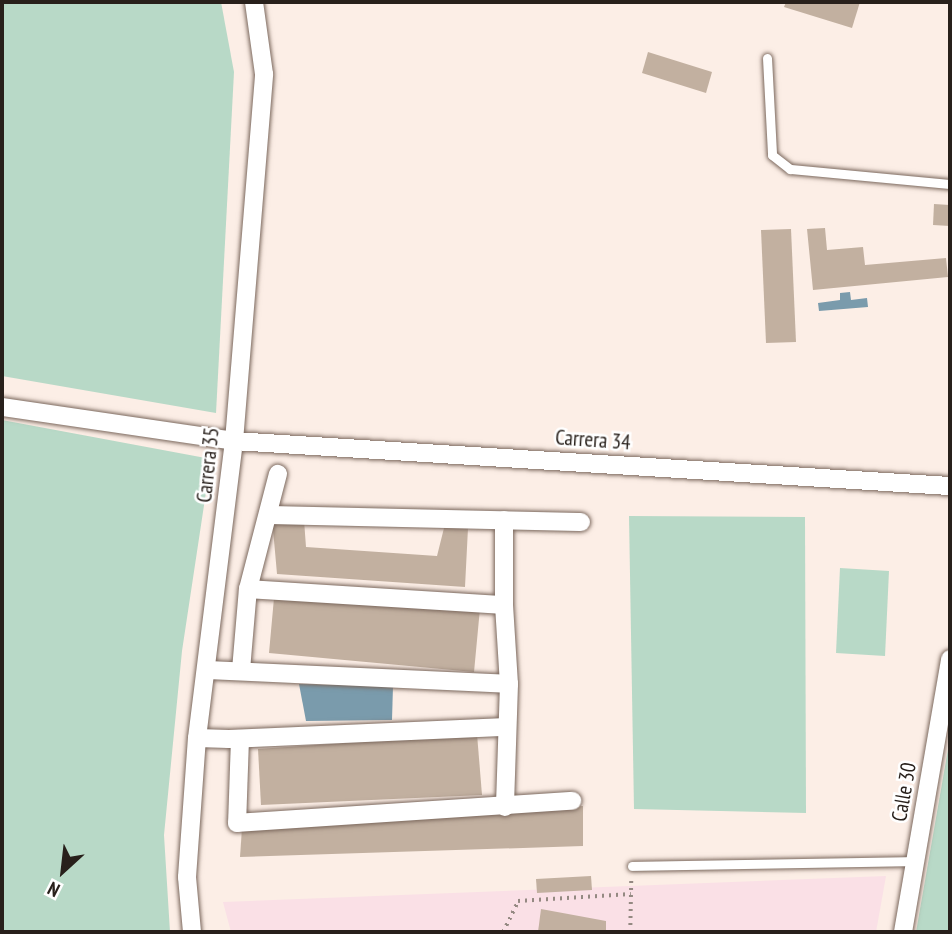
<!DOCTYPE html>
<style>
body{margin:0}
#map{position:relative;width:952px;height:934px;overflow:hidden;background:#fceee6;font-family:"PT Sans Narrow",sans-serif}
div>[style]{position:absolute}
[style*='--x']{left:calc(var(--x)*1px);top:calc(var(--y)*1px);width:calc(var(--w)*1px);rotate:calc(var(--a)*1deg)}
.industrial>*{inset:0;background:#fae0e6}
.green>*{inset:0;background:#b8d9c7}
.water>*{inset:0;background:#7a9bac}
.building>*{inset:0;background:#c2b0a0}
.path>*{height:3.5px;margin-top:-1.75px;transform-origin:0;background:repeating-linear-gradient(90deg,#948982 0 2px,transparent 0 7px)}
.roads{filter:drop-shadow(0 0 2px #7b685d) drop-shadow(0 0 2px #7b685d)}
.lane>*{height:9px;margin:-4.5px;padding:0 4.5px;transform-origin:4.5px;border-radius:4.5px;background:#fff}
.street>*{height:18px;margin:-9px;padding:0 9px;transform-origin:9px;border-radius:9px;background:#fff}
span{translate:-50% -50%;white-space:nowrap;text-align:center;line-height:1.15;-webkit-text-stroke:5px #fff;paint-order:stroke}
.street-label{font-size:21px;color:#28201b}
.frame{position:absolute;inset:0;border:4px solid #28201b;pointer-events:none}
.north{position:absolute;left:28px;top:836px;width:70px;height:70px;-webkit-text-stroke:5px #fff;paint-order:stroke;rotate:207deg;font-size:19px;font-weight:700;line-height:28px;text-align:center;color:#28201b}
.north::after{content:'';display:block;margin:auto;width:24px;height:32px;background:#28201b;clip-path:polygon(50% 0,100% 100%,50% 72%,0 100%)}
</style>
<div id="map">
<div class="industrial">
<i style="clip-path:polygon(886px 876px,876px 932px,231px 932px,223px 902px)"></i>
</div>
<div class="green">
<i style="clip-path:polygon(2px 2px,221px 2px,234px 72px,216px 413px,2px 376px)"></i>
<i style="clip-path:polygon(2px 420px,211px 459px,182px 651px,164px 835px,170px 932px,2px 932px)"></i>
<i style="clip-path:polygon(629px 516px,805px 517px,806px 813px,634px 809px)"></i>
<i style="clip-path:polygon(840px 568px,889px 571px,885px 656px,836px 653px)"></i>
<i style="clip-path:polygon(950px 738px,950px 932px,916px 932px)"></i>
</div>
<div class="water">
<i style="clip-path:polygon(850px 292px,851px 300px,867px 298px,868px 307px,819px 311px,818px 303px,840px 300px,840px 293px)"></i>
<i style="clip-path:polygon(299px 684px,393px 686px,392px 720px,306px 721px)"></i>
</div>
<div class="building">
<i style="clip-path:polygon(786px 2px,860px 2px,852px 28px,784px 7px)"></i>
<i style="clip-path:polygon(648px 52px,712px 72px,706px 93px,642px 73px)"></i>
<i style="clip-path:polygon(934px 204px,950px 205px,950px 226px,933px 225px)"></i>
<i style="clip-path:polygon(825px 228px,827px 250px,863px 247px,865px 265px,946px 258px,948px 277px,813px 290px,807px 229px)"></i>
<i style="clip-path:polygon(791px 229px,796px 342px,766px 343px,761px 230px)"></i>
<i style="clip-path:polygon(272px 518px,304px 520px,306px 547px,437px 556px,444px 528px,468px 528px,465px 587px,277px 574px)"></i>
<i style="clip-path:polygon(274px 598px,480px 608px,474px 672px,269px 653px)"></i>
<i style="clip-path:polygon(477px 734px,482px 795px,261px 805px,258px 749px)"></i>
<i style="clip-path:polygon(583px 806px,583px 846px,240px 857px,242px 828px)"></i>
<i style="clip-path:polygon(591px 876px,592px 890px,537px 893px,536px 879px)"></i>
<i style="clip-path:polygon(541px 909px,606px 921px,606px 932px,538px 932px)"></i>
</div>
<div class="path">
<i style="--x:503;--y:932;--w:34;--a:-64"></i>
<i style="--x:518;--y:901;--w:113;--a:-3.5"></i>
<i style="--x:630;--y:932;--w:54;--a:-88.9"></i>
</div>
<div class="roads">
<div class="lane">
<i style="--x:767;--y:58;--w:97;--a:87"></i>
<i style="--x:772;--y:155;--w:23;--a:38"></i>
<i style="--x:790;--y:169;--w:161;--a:5.4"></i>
<i style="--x:632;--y:866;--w:283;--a:-1"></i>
</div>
<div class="street">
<i style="--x:2;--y:407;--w:234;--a:8.3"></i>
<i style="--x:234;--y:441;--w:717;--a:3.6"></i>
<i style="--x:268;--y:515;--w:313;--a:1.3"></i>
<i style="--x:504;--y:520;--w:85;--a:90"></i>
<i style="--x:504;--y:605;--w:79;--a:86.4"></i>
<i style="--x:509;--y:684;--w:123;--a:91.9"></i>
<i style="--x:248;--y:589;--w:256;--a:3.6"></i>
<i style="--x:206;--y:670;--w:303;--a:2.6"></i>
<i style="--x:241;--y:670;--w:81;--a:-85.1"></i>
<i style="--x:248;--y:589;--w:119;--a:-75.4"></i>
<i style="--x:197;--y:738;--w:32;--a:2"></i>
<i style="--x:229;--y:739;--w:278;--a:-2.5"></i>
<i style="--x:240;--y:739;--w:84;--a:92"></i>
<i style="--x:237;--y:823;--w:336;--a:-3.8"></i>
<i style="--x:192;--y:932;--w:55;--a:-95.2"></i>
<i style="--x:187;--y:877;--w:139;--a:-85.9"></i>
<i style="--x:197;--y:738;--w:299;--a:-82.9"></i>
<i style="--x:234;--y:441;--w:368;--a:-85.3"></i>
<i style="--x:264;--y:74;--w:73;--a:-97.9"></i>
<i style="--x:903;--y:932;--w:277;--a:-80.2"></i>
</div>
</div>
<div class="street-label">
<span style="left:593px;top:440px;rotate:4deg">Carrera 34</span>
<span style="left:208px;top:465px;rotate:-84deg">Carrera 35</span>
<span style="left:904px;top:792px;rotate:-80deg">Calle 30</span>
</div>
<div class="frame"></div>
<div class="north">N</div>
</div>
